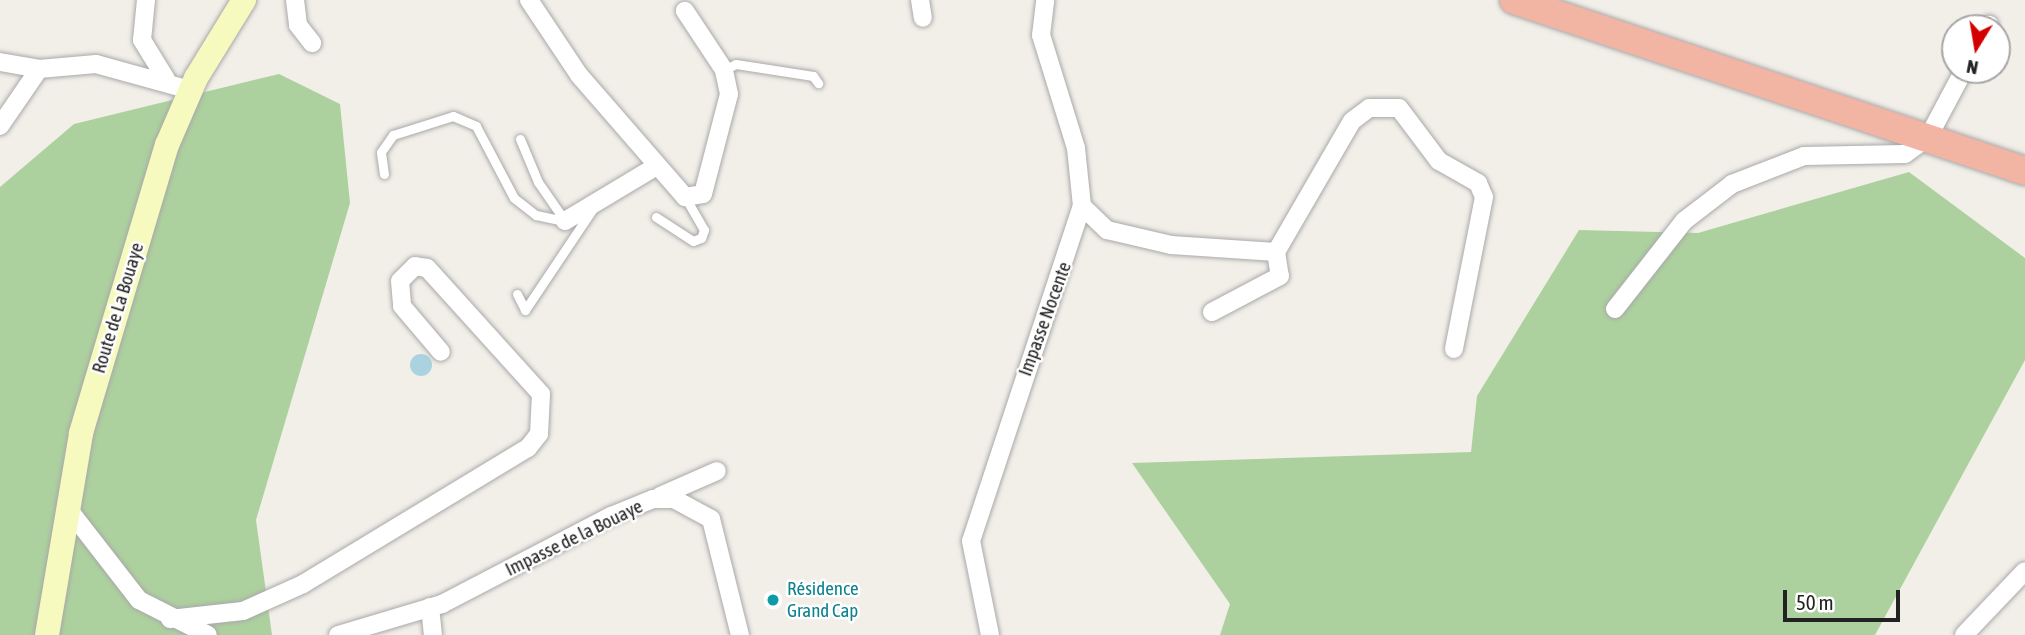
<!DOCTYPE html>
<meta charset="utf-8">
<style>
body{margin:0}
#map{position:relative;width:2025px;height:635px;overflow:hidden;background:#f2efe9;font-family:"Asap Condensed",sans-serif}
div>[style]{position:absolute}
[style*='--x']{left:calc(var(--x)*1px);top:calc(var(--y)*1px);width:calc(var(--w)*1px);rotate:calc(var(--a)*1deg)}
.forest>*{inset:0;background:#add19e}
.water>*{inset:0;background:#aad3df}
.round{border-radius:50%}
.roads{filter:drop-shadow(0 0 2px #a9a9a9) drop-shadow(0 0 2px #a9a9a9)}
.service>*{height:9px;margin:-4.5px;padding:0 4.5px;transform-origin:4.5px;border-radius:4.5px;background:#fff}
.minor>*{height:18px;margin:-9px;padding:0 9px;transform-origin:9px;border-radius:9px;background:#fff}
.secondary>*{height:24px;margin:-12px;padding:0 12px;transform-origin:12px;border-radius:12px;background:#f7fabf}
.trunk>*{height:28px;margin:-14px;padding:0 14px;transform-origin:14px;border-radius:14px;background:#f2b4a3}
.dots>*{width:19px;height:19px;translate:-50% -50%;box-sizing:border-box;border:4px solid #fff;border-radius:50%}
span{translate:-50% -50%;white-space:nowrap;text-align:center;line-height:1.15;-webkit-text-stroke:5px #fff;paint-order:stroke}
.street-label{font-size:19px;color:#222}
.culture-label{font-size:19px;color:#0d838f}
.left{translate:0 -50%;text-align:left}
.north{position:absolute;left:1941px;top:14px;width:70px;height:70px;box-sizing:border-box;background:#fff;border:2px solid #a7a7a7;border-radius:50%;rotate:191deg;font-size:19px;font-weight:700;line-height:28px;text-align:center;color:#222}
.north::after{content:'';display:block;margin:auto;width:24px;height:32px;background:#d40000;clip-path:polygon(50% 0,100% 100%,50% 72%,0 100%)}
.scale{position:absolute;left:1783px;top:590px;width:117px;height:32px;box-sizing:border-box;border:4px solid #222;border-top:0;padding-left:9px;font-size:21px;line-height:24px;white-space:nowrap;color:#222;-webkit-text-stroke:5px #fff;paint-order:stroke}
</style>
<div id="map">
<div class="forest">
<i style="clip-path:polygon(279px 74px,340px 104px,350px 203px,256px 520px,272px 635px,0 635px,0 187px,74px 124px)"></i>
<i style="clip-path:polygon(1909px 172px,2025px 258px,2025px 360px,1875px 635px,1220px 635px,1230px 604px,1132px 463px,1471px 452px,1477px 396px,1579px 230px,1698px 233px)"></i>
</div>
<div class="water">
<i class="round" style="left:410px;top:354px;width:22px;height:22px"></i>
</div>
<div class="roads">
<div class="service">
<i style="--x:724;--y:70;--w:13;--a:-27"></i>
<i style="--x:736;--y:64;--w:78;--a:8.9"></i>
<i style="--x:813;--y:76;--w:9;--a:54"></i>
<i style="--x:520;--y:139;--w:47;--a:67.3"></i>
<i style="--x:538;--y:182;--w:47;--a:55.3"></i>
<i style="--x:384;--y:174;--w:22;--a:-98"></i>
<i style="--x:381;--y:152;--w:21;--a:-55"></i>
<i style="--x:393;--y:135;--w:63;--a:-17.6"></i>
<i style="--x:453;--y:116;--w:25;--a:23"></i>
<i style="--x:476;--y:126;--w:81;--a:62.2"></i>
<i style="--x:514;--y:198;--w:28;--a:38"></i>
<i style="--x:536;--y:215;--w:30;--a:12"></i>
<i style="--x:656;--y:217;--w:44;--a:33"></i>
<i style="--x:693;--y:241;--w:9;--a:-21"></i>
<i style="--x:701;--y:238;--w:9;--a:-69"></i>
<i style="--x:704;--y:230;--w:38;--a:-120"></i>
<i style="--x:517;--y:294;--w:18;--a:63"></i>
<i style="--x:525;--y:310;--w:120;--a:-56.2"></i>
</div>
<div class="minor">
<i style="--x:146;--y:0;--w:40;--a:95.7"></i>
<i style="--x:142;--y:40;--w:46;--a:58.4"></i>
<i style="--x:295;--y:0;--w:25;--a:83"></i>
<i style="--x:298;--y:25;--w:23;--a:52"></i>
<i style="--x:529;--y:0;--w:90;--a:56.3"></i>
<i style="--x:579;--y:75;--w:162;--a:49"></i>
<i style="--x:685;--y:197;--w:18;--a:-9"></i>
<i style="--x:703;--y:194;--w:103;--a:-75.4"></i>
<i style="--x:729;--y:94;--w:25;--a:-102"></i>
<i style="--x:724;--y:70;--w:71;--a:-123.5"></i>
<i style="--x:920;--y:0;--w:18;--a:81"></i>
<i style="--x:1987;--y:28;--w:4;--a:-56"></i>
<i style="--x:0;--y:62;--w:40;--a:10"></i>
<i style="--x:0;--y:126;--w:69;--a:-55.6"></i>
<i style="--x:39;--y:69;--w:57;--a:-5"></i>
<i style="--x:96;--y:64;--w:98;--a:15.5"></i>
<i style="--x:1931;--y:132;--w:70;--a:-62"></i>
<i style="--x:1082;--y:206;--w:35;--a:44"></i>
<i style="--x:1107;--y:230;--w:66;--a:13.2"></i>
<i style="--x:1171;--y:245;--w:105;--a:3.8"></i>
<i style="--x:1276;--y:252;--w:24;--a:81"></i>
<i style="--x:1280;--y:276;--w:77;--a:152.1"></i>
<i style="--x:565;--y:221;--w:105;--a:-31"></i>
<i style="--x:1276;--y:252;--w:151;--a:-59.9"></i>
<i style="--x:1352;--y:121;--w:21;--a:-37"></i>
<i style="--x:1369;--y:108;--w:30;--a:0"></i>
<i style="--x:1399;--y:108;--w:66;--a:53"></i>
<i style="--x:1439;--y:161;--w:45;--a:29.4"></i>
<i style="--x:1478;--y:183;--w:15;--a:67"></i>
<i style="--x:1484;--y:197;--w:155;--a:101.2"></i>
<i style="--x:1615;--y:309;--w:112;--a:-51.9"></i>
<i style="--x:1684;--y:221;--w:61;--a:-37.6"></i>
<i style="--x:1732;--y:184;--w:77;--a:-21.3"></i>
<i style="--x:1804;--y:156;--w:101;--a:-1.1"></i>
<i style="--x:1905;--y:154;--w:27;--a:-36"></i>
<i style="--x:660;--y:496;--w:62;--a:-23.7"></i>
<i style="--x:66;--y:506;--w:119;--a:52.2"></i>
<i style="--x:139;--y:600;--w:77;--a:26.9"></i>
<i style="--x:430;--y:607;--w:28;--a:84"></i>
<i style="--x:170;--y:619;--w:73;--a:-6.3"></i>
<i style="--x:243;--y:611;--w:66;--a:-24.2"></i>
<i style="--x:303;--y:584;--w:263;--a:-31.2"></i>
<i style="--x:528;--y:448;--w:18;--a:-52"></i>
<i style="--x:539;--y:434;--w:40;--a:-87.1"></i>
<i style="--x:541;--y:394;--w:170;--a:-132.1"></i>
<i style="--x:427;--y:268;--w:12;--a:-171"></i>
<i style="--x:415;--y:266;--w:21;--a:135"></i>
<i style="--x:400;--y:281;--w:25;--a:85"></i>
<i style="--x:402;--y:306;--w:60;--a:49.7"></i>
<i style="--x:338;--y:635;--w:109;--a:-16.6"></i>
<i style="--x:442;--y:604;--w:191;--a:-27.5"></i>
<i style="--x:611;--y:516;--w:45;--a:-22"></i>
<i style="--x:653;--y:499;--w:21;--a:0"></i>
<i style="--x:674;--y:499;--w:42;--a:28.4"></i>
<i style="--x:711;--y:519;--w:120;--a:76"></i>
<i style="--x:990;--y:635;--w:96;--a:-101.4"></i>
<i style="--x:971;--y:541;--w:353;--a:-71.7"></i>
<i style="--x:1082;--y:206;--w:58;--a:-95.9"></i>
<i style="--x:1076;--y:148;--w:118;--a:-107.2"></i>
<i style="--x:1041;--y:35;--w:35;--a:-83"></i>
<i style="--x:1964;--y:635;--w:88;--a:-46.4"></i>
</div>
<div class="secondary">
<i style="--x:47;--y:635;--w:205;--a:-80.4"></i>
<i style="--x:81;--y:433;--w:301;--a:-73.4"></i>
<i style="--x:167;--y:145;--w:73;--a:-66.6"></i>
<i style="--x:196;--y:78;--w:92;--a:-58.4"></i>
</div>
<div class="trunk">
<i style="--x:1514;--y:0;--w:539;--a:18.5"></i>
</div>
</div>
<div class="dots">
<i style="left:773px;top:600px;background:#0f9aa8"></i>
</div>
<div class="street-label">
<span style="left:118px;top:308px;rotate:-73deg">Route de La Bouaye</span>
<span style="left:1045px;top:319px;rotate:-70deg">Impasse Nocente</span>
<span style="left:574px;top:538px;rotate:-26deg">Impasse de la Bouaye</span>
</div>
<div class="culture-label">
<span class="left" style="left:787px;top:600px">Résidence<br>Grand Cap</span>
</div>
<div class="north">N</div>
<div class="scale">50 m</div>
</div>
